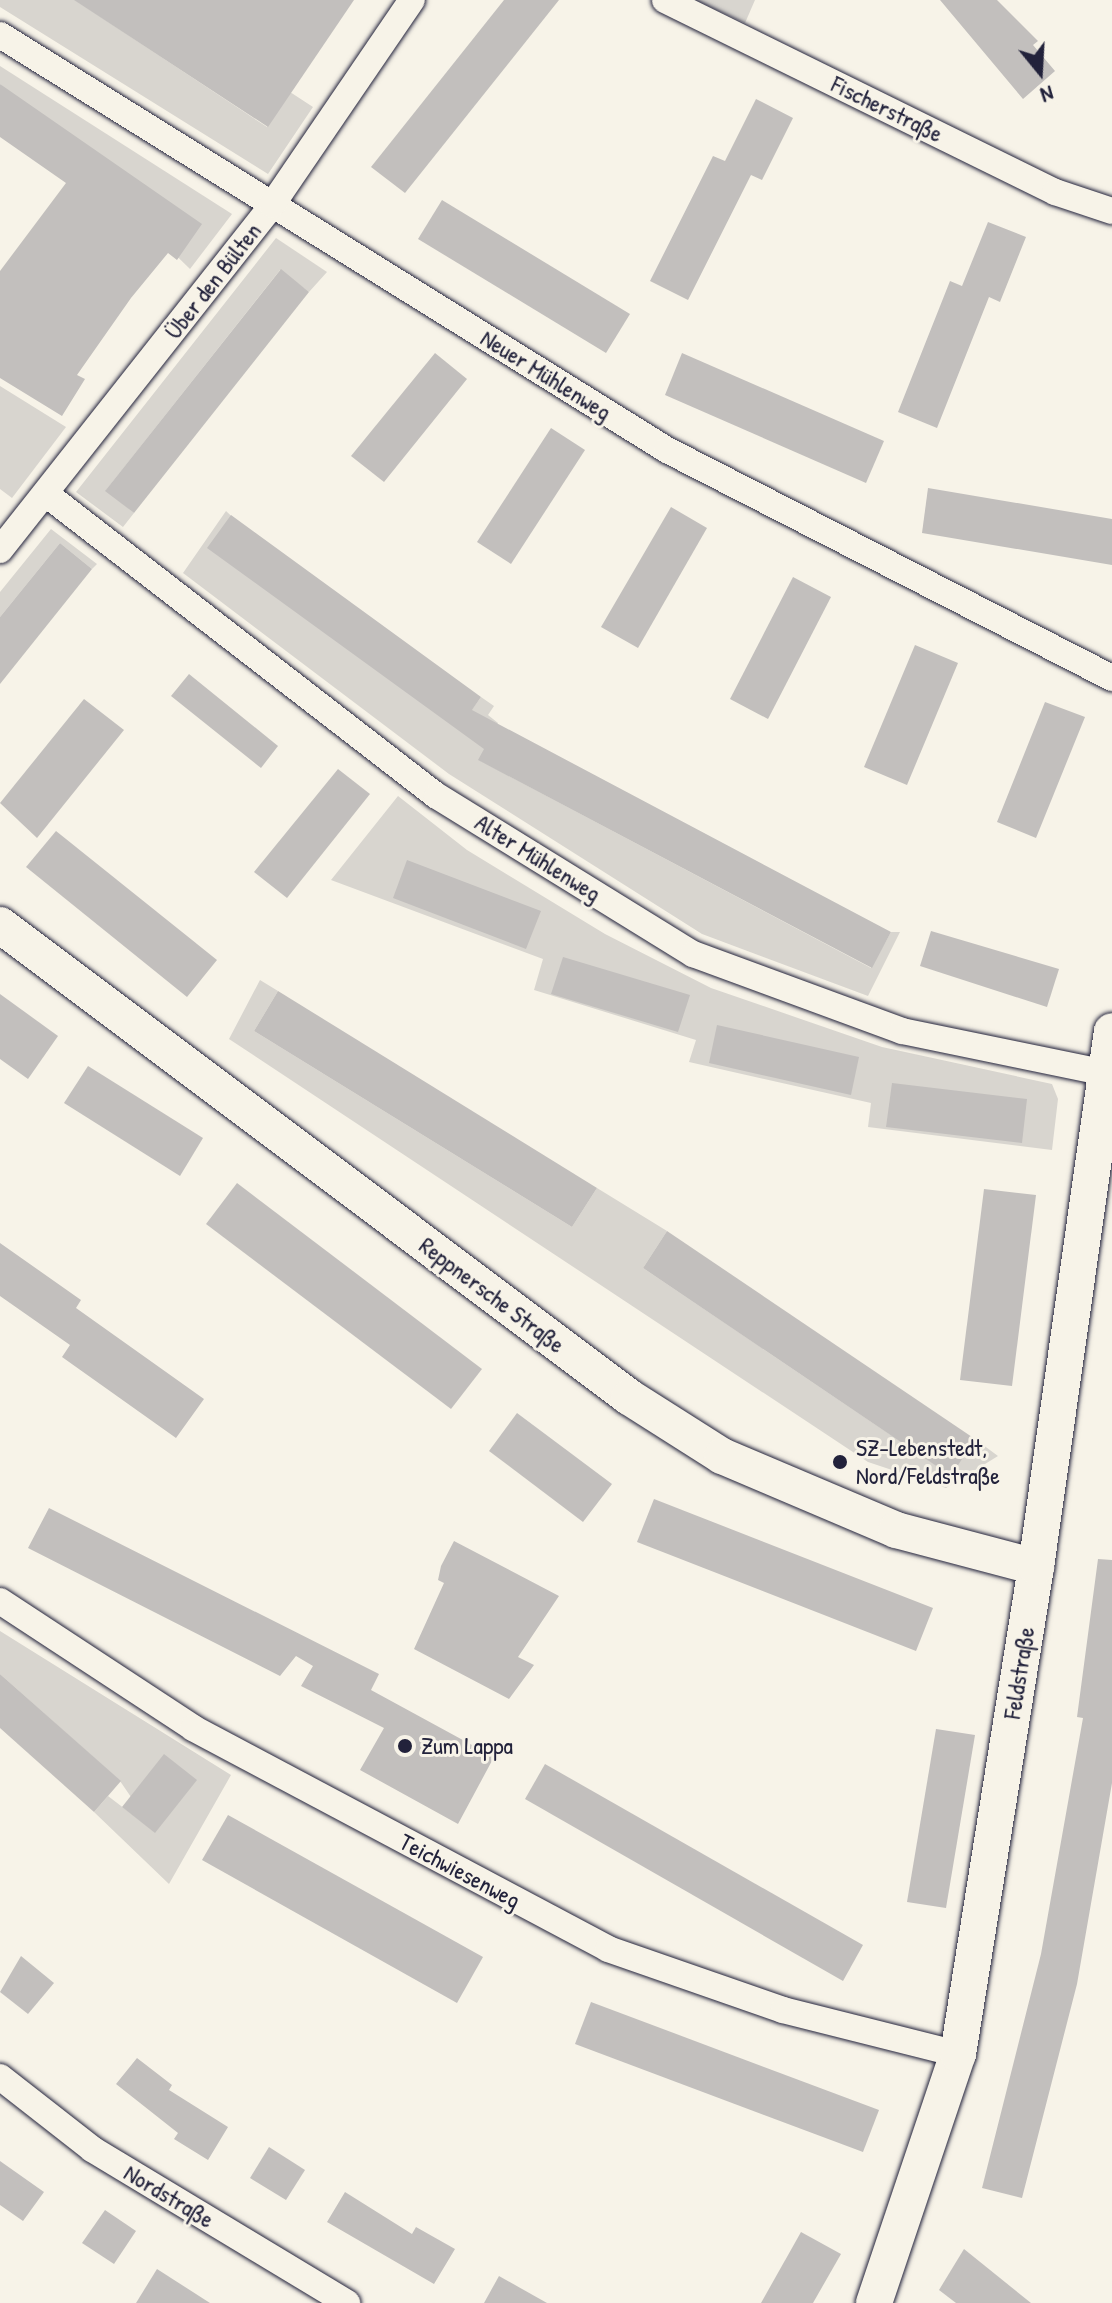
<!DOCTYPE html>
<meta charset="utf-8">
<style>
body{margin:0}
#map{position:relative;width:1112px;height:2303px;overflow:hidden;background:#f7f3e8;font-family:"Patrick Hand",sans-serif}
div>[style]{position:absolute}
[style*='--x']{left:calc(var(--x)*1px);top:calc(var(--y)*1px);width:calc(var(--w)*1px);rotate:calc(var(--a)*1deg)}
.green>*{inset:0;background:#d8d5cf}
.building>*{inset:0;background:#c2bfbd}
.roads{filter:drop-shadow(0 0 2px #22223b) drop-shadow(0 0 2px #22223b)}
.street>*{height:26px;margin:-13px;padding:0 13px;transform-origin:13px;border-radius:13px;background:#f7f3e8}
.secondary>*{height:36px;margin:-18px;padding:0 18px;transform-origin:18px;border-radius:18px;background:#f7f3e8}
.dots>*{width:22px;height:22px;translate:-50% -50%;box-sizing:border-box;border:4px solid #f7f3e8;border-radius:50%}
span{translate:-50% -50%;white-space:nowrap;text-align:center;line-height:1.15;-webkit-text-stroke:6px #f7f3e8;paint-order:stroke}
.street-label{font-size:24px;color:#22223b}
.poi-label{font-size:24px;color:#22223b}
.left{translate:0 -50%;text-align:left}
.north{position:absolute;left:1000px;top:32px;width:80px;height:80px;-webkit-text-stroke:6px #f7f3e8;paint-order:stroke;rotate:162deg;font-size:22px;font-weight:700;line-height:32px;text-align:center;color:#22223b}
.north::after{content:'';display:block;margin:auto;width:28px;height:36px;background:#22223b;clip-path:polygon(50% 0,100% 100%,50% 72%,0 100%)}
</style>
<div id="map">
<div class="green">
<i style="clip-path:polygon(0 0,75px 0,267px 127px,290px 92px,313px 107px,268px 174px,0 7px)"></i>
<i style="clip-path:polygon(695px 0,755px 0,745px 23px)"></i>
<i style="clip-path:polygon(0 66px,232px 214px,190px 269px,0 84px)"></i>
<i style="clip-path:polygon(276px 238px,327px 272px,309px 292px,280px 270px,106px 490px,134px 513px,123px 527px,76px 492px)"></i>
<i style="clip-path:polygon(0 386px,66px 427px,12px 498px,0 489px)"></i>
<i style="clip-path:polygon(226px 511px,458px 729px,481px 697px,494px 706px,488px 715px,498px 723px,479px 760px,871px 968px,891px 932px,900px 932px,868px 996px,702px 934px,449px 774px,183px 573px)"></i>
<i style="clip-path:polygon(51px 529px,97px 564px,92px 569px,60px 543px,0 617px,0 592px)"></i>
<i style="clip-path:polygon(398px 796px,467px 850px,605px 934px,711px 988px,882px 1047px,1052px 1084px,1058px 1099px,1052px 1150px,868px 1127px,871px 1103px,689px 1062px,696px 1040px,534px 990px,543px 959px,331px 880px)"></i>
<i style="clip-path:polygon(260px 980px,278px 991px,254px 1031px,572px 1227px,597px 1188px,667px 1231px,643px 1268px,950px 1475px,975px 1439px,998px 1456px,946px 1488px,868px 1462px,229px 1039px)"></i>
<i style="clip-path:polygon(0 1631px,231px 1775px,169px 1884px,94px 1812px,108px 1796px,155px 1832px,120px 1781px,0 1674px)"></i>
</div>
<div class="building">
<i style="clip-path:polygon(74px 0,354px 0,268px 127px)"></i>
<i style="clip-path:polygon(504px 0,559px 0,405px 193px,371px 167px)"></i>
<i style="clip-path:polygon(940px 0,997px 0,1038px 41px,1033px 45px,1055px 71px,1023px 99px)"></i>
<i style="clip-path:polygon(0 84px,202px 224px,177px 260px,168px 253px,131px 298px,77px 375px,85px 379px,62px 416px,0 378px,0 271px,66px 183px,0 137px)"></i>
<i style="clip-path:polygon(756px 99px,793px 118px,762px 180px,751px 175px,688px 300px,650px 281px,713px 156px,725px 161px)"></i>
<i style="clip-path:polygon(442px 200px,630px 314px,606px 353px,418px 239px)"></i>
<i style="clip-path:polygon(988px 222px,1026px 237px,1000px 302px,989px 297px,937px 428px,898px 412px,950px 281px,962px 286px)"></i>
<i style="clip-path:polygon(281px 269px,309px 292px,134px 513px,105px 491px)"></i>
<i style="clip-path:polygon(435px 353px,467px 379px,384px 482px,351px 456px)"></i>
<i style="clip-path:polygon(682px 353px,884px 441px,866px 483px,665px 395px)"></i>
<i style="clip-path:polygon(551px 428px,585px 450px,511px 564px,477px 542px)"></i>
<i style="clip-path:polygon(928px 488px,1112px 519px,1112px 565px,922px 533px)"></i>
<i style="clip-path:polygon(671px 507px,707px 528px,638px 648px,601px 627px)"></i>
<i style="clip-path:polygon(231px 515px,481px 697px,472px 710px,891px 932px,872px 968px,478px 760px,484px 749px,207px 548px)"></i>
<i style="clip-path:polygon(60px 543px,92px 569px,0 684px,0 617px)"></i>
<i style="clip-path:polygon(793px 577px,831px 597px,768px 719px,730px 699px)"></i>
<i style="clip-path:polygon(915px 645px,958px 663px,907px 785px,864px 767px)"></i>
<i style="clip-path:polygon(189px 674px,278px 746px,261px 768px,171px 696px)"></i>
<i style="clip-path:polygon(84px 699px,124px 730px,37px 838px,0 803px)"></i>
<i style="clip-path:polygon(1045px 702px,1085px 717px,1036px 838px,997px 822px)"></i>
<i style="clip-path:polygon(338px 769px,370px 794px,287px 898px,254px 872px)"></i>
<i style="clip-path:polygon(56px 831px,217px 960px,187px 997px,26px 867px)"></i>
<i style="clip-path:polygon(407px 860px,541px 911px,526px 949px,393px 898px)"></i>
<i style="clip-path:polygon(931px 931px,1059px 969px,1047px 1007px,920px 966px)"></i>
<i style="clip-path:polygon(563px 957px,690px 995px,678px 1032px,551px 994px)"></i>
<i style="clip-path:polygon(278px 991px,597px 1188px,572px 1227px,254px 1031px)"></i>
<i style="clip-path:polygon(0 994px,58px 1036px,28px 1079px,0 1059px)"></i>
<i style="clip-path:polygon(717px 1025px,859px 1057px,851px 1095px,709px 1063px)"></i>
<i style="clip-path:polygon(88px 1066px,203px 1138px,180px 1176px,64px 1103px)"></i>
<i style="clip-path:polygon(892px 1083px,1027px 1099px,1022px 1143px,886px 1127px)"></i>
<i style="clip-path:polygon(237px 1183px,482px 1369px,451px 1409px,206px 1224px)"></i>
<i style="clip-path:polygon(984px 1189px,1036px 1195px,1012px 1386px,960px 1380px)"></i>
<i style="clip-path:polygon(667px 1231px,975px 1439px,951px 1476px,643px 1268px)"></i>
<i style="clip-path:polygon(0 1243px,81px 1300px,76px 1308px,204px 1399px,176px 1438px,62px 1357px,70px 1345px,0 1296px)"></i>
<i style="clip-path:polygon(517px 1413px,612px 1484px,583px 1522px,489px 1451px)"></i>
<i style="clip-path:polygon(654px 1499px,933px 1608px,916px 1651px,637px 1542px)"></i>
<i style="clip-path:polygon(49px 1508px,379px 1674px,371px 1690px,494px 1757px,458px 1824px,360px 1770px,384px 1728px,301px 1686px,313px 1666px,296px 1656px,280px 1676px,28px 1548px)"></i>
<i style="clip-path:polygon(454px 1541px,559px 1596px,518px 1657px,534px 1665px,509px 1699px,414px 1649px,444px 1583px,438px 1580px,441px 1566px)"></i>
<i style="clip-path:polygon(1098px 1559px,1112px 1560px,1112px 1783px,1077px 1984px,1022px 2198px,982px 2188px,1041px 1954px,1083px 1718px,1077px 1717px)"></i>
<i style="clip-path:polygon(0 1674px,121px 1781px,94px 1812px,0 1728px)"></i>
<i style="clip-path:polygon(936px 1729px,975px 1735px,946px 1908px,907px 1902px)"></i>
<i style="clip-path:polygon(164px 1754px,197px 1780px,155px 1833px,122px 1807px)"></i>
<i style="clip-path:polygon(545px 1764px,863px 1945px,843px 1981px,525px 1799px)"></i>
<i style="clip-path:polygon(228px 1815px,483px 1957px,457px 2003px,202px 1860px)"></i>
<i style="clip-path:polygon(21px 1956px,54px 1983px,28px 2014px,0 1992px)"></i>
<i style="clip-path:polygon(591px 2002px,879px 2110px,863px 2152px,575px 2044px)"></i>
<i style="clip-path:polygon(137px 2058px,172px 2085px,169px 2090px,228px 2127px,208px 2160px,174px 2139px,178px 2133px,116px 2084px)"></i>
<i style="clip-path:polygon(269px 2147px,305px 2170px,286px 2200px,250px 2178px)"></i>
<i style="clip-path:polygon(0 2161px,44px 2192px,23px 2221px,0 2205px)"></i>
<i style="clip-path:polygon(345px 2192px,412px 2234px,416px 2227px,455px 2249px,434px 2284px,327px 2222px)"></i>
<i style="clip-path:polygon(105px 2210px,136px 2231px,114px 2264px,82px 2243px)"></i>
<i style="clip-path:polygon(801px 2232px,841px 2254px,813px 2303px,761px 2303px)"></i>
<i style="clip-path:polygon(964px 2249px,1031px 2303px,956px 2303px,939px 2290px)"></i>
<i style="clip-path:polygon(157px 2269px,210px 2303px,136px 2303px)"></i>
<i style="clip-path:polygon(499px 2276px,547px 2303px,484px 2303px)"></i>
</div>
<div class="roads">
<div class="street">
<i style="--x:665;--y:0;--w:435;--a:26.2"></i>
<i style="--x:1055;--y:192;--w:60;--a:18.4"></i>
<i style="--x:0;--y:35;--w:786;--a:31.89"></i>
<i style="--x:667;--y:450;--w:500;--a:27.13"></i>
<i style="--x:46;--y:494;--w:494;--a:37.7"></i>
<i style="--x:437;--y:796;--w:301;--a:31.7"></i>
<i style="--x:693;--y:954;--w:223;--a:20.2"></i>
<i style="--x:902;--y:1031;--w:208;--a:11.6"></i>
<i style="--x:0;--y:550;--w:439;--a:-51.7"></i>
<i style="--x:272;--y:205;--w:248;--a:-55.7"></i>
<i style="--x:0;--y:1601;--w:231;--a:33.3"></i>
<i style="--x:193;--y:1728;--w:470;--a:28"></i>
<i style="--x:608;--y:1949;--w:185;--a:19.2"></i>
<i style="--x:783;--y:2010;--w:180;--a:14.1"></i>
<i style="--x:0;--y:2077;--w:117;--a:38"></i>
<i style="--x:92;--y:2149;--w:298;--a:31.1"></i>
</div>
<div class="secondary">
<i style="--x:0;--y:925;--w:786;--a:36.88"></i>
<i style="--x:629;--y:1397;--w:110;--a:32.4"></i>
<i style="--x:722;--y:1456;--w:189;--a:23"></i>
<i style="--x:896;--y:1530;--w:145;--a:14.8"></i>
<i style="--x:874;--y:2303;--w:263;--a:-71.4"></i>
<i style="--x:958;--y:2054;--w:493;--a:-80.9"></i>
<i style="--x:1036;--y:1567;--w:541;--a:-81.93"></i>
</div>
</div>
<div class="dots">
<i style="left:840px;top:1462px;background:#22223b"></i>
<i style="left:405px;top:1746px;background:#22223b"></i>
</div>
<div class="street-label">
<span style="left:887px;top:109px;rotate:26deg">Fischerstraße</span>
<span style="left:213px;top:281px;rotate:-52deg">Über den Bülten</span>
<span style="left:546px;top:375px;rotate:32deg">Neuer Mühlenweg</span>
<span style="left:538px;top:858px;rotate:32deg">Alter Mühlenweg</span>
<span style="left:492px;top:1295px;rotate:37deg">Reppnersche Straße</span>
<span style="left:1019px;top:1673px;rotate:-81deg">Feldstraße</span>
<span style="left:460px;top:1871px;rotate:28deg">Teichwiesenweg</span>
<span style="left:169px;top:2196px;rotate:31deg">Nordstraße</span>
</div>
<div class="poi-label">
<span class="left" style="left:856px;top:1462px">SZ-Lebenstedt,<br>Nord/Feldstraße</span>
<span class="left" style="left:421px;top:1746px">Zum Lappa</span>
</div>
<div class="north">N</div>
</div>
